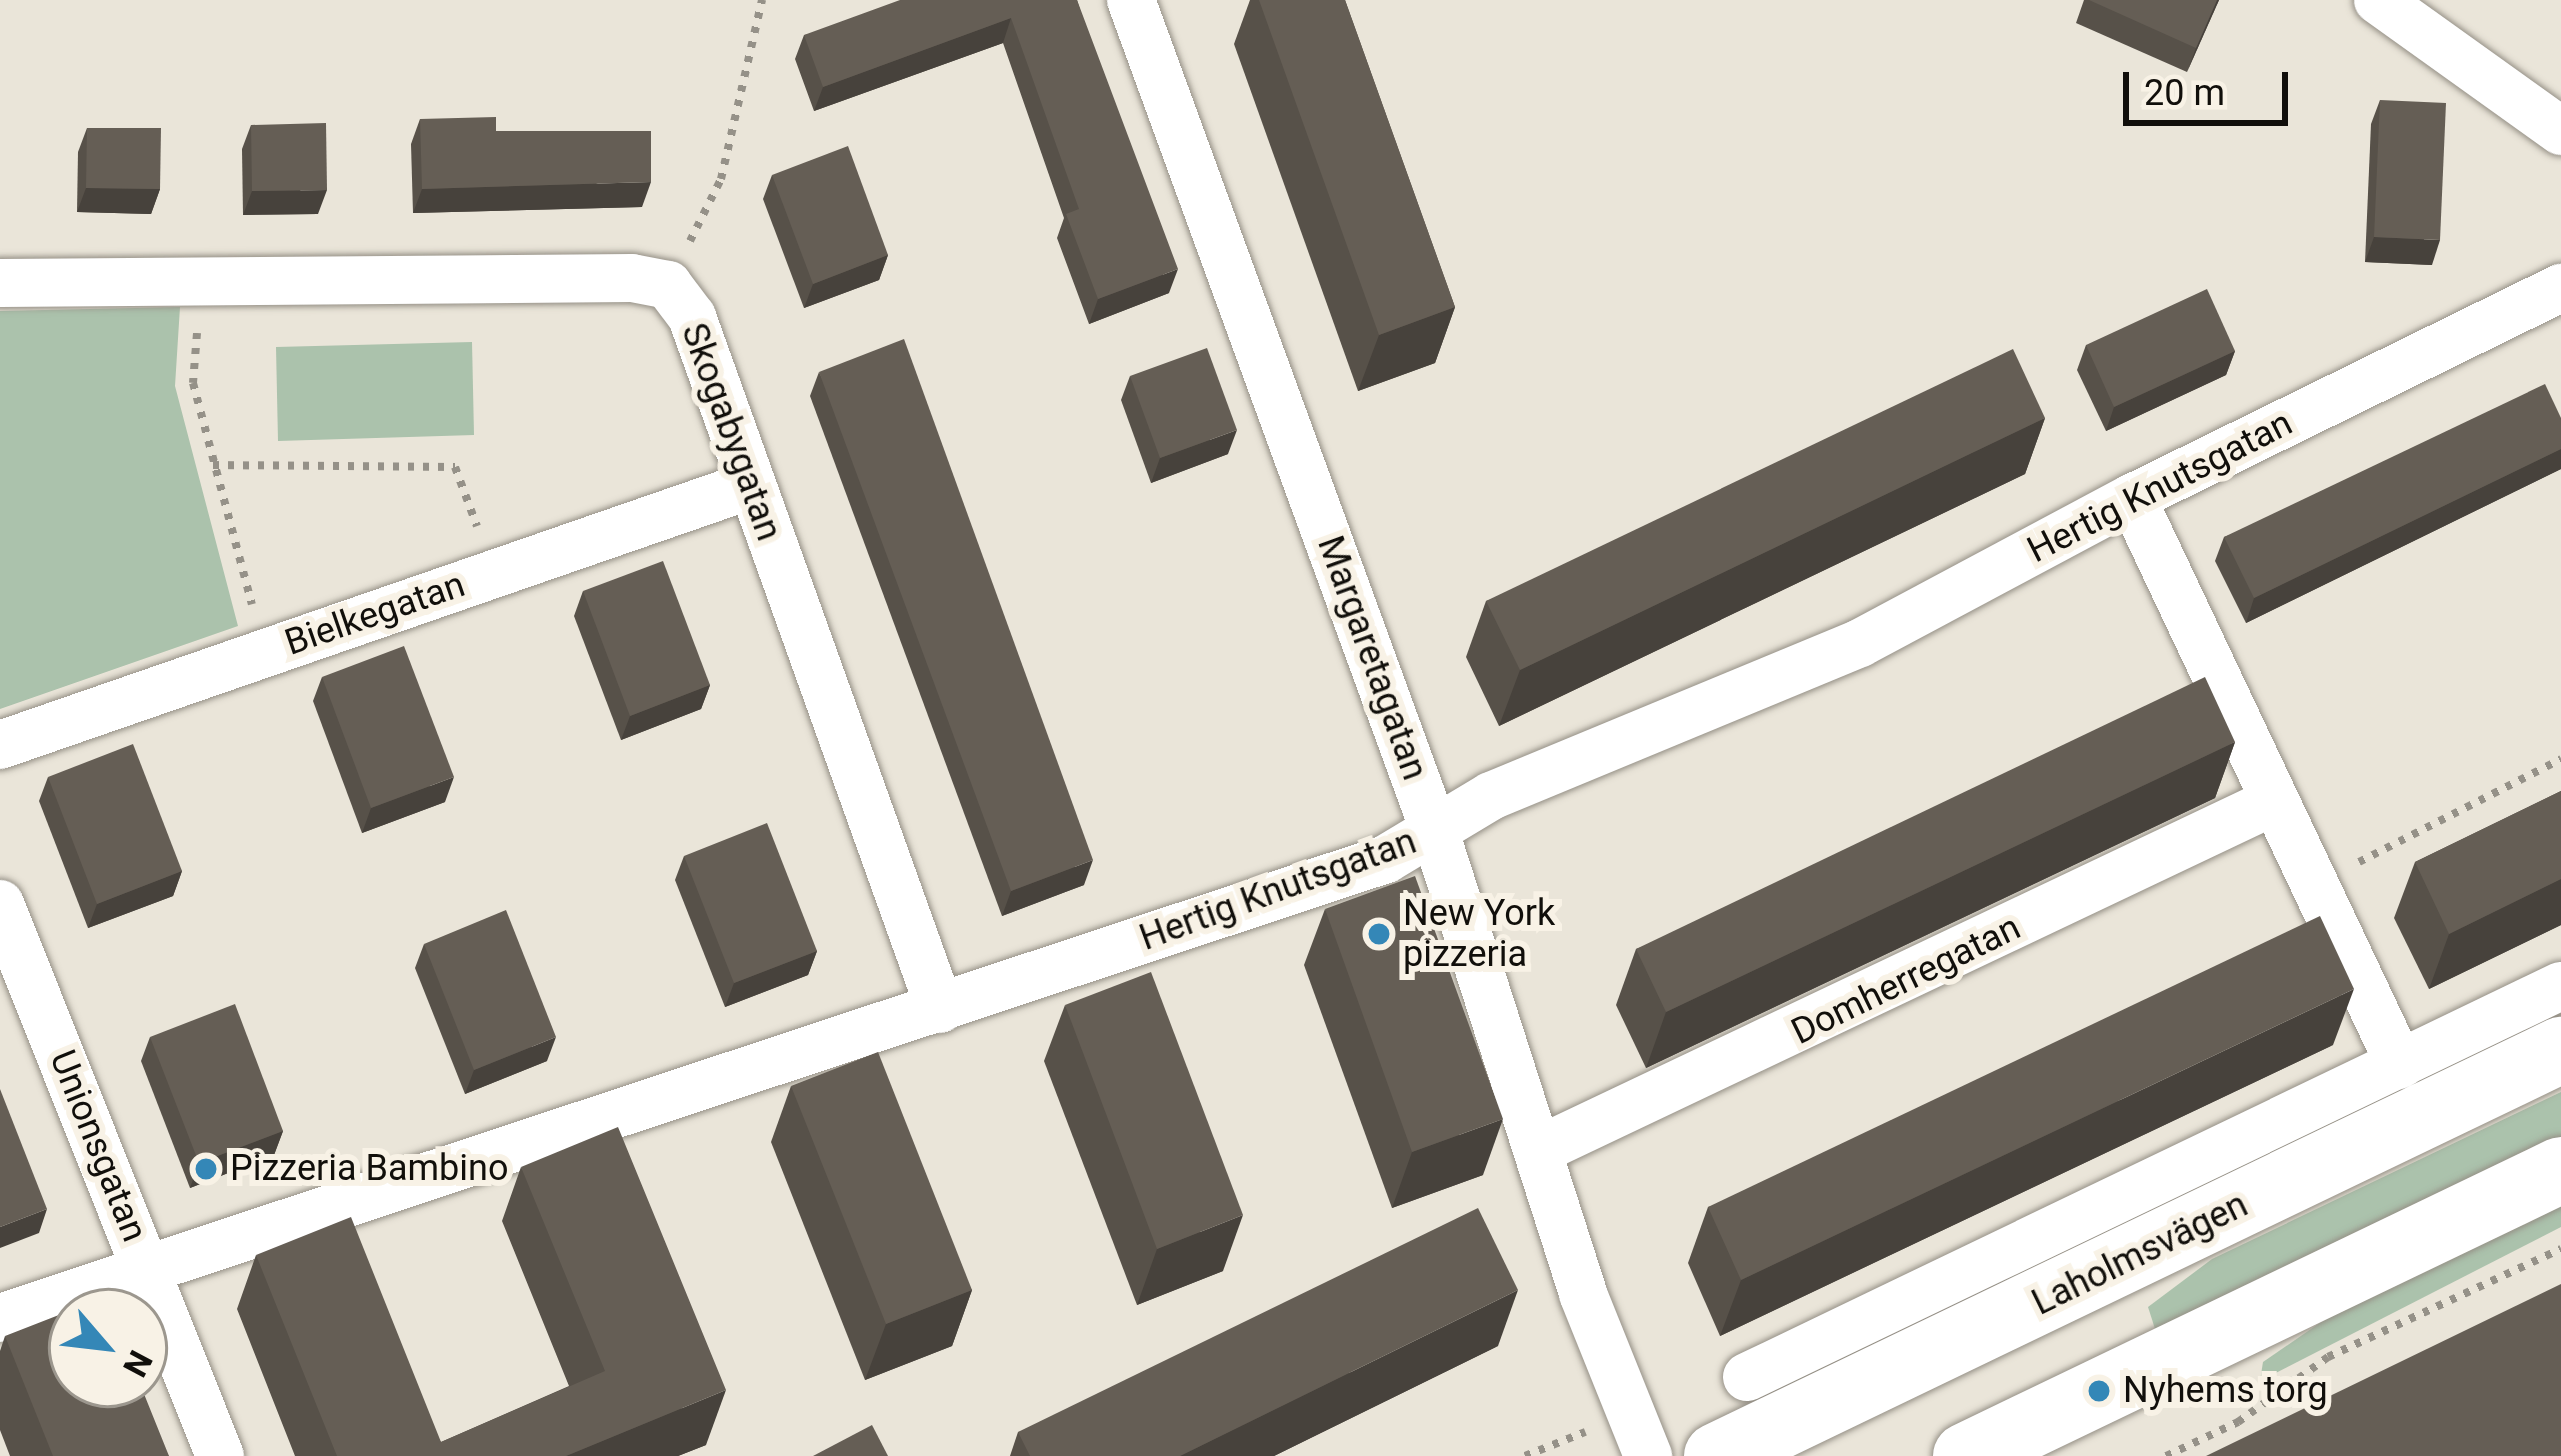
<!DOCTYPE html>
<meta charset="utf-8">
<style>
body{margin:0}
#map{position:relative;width:2561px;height:1456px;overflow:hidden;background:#eae5d9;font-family:Roboto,sans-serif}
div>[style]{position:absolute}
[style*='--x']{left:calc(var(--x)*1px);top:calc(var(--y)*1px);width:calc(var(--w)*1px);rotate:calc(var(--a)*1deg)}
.green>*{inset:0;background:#abc2ac}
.path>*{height:8px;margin-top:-4px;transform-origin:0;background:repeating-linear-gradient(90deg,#959188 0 6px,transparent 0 15px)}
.roads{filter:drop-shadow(0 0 3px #959086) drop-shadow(0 0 3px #959086)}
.street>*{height:48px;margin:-24px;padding:0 24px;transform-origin:24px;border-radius:24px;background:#fff}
.highway>*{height:66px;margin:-33px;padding:0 33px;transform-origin:33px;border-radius:33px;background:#fff}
.wall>*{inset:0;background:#575149}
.shaded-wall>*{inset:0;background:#47423c}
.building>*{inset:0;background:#655e55}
.dots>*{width:33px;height:33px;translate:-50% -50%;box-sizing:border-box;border:6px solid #f8f2e6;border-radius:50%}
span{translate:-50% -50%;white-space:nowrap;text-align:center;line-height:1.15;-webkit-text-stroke:12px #f8f2e6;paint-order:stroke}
.street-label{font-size:36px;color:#110f0b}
.poi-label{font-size:36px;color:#110f0b}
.left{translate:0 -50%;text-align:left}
.north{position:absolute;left:48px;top:1288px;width:120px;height:120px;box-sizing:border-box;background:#f8f2e6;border:3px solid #9c978e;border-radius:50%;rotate:118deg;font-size:33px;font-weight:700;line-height:48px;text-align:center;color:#110f0b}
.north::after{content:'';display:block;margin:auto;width:42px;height:54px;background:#3487b7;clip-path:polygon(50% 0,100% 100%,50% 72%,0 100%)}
.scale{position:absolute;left:2123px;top:72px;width:165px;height:54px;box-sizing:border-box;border:6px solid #110f0b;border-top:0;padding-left:15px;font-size:36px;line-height:42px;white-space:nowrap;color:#110f0b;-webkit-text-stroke:9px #f8f2e6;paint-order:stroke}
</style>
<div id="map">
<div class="green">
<i style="clip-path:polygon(180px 307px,175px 386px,238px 626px,0 709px,0 311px)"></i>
<i style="clip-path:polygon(472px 342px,474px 435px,278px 441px,276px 347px)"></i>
<i style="clip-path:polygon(2561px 1092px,2561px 1141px,2157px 1335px,2148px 1307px,2212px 1259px)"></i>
<i style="clip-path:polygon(2561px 1205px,2561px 1227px,2260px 1381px,2263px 1362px,2337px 1311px)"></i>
</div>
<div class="path">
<i style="--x:690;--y:241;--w:69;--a:-63.4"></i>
<i style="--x:721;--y:179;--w:184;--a:-77.1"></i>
<i style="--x:197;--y:333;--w:50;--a:94.6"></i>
<i style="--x:193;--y:383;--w:229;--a:75.1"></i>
<i style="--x:213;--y:465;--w:242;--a:0.5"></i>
<i style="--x:455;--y:467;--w:63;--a:69.6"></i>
<i style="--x:2359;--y:862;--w:227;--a:-27"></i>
<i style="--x:1525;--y:1456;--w:65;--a:-21.8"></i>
<i style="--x:2166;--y:1456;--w:80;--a:-25.3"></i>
<i style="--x:2238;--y:1422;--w:111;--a:-35.8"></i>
<i style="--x:2328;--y:1357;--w:257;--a:-24.9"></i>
</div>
<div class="roads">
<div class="street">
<i style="--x:1131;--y:0;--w:886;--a:69.93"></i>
<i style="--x:1435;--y:832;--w:485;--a:72.2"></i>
<i style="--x:1583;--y:1294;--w:175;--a:68.1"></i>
<i style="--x:2378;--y:0;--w:225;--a:35.6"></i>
<i style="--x:0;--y:283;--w:632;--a:-0.45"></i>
<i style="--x:632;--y:278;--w:37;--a:11"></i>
<i style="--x:668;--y:285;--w:40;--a:53"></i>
<i style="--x:692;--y:317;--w:735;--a:70.28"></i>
<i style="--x:2132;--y:498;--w:627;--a:64.7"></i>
<i style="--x:0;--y:745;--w:795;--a:-19.1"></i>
<i style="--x:0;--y:904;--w:594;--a:68.27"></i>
<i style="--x:1539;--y:1150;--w:809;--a:-25.39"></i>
<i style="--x:0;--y:1318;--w:1460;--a:-18.32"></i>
<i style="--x:1386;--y:859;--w:122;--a:-31"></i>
<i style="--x:1491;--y:796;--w:399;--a:-22.5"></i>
<i style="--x:1860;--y:643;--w:308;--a:-28.1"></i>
<i style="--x:2132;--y:498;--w:478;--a:-26.1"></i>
<i style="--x:1747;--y:1377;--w:903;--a:-25.66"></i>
</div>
<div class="highway">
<i style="--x:1717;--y:1456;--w:937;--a:-25.69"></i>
<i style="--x:1966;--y:1456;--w:660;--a:-25.67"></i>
</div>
</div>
<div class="wall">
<i style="clip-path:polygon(1077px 0,1169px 293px,1089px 324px,1057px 238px,1064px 218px,1003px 43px,814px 111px,795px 59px,804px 35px)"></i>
<i style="clip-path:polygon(1250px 0,1345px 0,1455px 307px,1435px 363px,1358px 391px,1234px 44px)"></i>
<i style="clip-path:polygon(2084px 0,2219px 0,2187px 72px,2076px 23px)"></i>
<i style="clip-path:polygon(2380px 100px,2432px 265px,2365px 262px,2371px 124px)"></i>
<i style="clip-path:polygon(420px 119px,496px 131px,642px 207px,413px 213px,411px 144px)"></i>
<i style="clip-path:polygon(251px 125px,318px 214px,243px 215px,242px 149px)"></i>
<i style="clip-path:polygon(87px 128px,160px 189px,151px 214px,77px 212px,78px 152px)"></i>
<i style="clip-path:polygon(772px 175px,888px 255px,879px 280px,804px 308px,763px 199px)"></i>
<i style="clip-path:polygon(2086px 345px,2235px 351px,2226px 375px,2106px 431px,2077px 370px)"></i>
<i style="clip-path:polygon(819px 372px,1084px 885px,1002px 916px,810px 396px)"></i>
<i style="clip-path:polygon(1130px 376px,1228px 454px,1151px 483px,1121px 400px)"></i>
<i style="clip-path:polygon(2045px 418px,2025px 474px,1499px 726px,1466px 657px,1486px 601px)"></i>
<i style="clip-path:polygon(2561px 418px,2561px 469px,2246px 623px,2215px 561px,2224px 537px)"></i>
<i style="clip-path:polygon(583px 591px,710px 685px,701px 709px,621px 740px,574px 616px)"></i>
<i style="clip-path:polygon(322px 677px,445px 802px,362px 833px,313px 701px)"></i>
<i style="clip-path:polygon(2235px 742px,2215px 798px,1646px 1068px,1616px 1005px,1636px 949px)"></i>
<i style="clip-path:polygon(48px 777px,182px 871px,173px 896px,88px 928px,39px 801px)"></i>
<i style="clip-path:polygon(2561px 791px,2561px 925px,2429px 989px,2394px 918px,2415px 862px)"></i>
<i style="clip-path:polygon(684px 856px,817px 951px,808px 975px,725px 1007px,675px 880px)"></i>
<i style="clip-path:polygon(1325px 909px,1483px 1175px,1392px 1208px,1304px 965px)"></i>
<i style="clip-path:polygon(424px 944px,547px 1061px,465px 1094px,415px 968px)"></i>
<i style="clip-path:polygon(1065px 1005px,1223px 1271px,1137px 1305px,1044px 1061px)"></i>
<i style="clip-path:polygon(150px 1037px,283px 1131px,274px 1155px,190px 1188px,141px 1061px)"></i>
<i style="clip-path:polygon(2333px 1045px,1720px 1336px,1688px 1263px,1708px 1207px)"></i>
<i style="clip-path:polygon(791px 1086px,972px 1290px,952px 1346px,865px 1380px,771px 1142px)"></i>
<i style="clip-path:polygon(521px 1167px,706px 1445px,678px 1456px,295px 1456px,237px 1309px,256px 1255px,441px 1442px,569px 1386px,502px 1221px)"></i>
<i style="clip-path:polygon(5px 1336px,169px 1456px,10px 1456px,0 1430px,0 1351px)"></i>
<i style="clip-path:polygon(1498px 1346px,1274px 1456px,1010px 1456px,1018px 1432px)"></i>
</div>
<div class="shaded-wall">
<i style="clip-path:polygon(2217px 0,2219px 0,2187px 72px,2196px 48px)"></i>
<i style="clip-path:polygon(1011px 18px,1003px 43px,814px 111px,823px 87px)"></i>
<i style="clip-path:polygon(651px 182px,642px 207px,413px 213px,422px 189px)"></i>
<i style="clip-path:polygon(86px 188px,160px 189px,151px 214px,77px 212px)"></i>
<i style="clip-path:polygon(327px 190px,318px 214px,243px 215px,252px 191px)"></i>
<i style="clip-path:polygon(2374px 237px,2440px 240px,2432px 265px,2365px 262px)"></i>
<i style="clip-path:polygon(888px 255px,879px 280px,804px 308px,813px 284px)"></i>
<i style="clip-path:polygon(1178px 269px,1169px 293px,1089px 324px,1098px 299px)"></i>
<i style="clip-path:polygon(1455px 307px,1435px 363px,1358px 391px,1379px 335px)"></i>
<i style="clip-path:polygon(2235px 351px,2226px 375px,2106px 431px,2114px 407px)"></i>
<i style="clip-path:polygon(2045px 418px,2025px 474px,1499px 726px,1520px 670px)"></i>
<i style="clip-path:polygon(1237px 430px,1228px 454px,1151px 483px,1160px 458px)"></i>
<i style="clip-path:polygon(2561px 449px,2561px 469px,2246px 623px,2254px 598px)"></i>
<i style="clip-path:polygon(710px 685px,701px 709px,621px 740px,630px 716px)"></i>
<i style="clip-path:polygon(2235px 742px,2215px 798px,1646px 1068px,1666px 1012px)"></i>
<i style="clip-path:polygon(454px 777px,445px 802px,362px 833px,371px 808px)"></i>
<i style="clip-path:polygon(1093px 860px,1084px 885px,1002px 916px,1011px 891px)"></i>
<i style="clip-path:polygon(182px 871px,173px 896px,88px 928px,97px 904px)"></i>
<i style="clip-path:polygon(2561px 879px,2561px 925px,2429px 989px,2449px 934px)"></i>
<i style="clip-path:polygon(817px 951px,808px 975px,725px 1007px,734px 983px)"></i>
<i style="clip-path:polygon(2354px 989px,2333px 1045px,1720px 1336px,1741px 1280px)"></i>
<i style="clip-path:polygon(556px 1037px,547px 1061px,465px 1094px,474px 1070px)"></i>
<i style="clip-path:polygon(1503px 1119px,1483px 1175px,1392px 1208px,1412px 1152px)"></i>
<i style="clip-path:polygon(283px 1131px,274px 1155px,190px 1188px,199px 1163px)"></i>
<i style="clip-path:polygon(47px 1209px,39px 1233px,0 1248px,0 1227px)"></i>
<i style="clip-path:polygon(1243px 1215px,1223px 1271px,1137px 1305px,1157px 1249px)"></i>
<i style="clip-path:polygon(972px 1290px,952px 1346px,865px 1380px,886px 1324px)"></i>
<i style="clip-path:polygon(1518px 1290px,1498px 1346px,1274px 1456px,1180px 1456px)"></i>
<i style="clip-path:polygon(726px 1390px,706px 1445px,678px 1456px,566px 1456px)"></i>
</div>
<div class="building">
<i style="clip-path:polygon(900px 0,1077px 0,1178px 269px,1098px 299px,1066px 214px,1079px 209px,1011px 18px,823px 87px,804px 35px)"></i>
<i style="clip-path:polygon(1259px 0,1345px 0,1455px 307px,1379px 335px)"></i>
<i style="clip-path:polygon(2089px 0,2217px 0,2196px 48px)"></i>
<i style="clip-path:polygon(2380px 100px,2446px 103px,2440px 240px,2374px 237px)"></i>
<i style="clip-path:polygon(496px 117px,496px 131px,651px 131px,651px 182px,422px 189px,420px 119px)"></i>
<i style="clip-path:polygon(326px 123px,327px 190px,252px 191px,251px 125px)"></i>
<i style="clip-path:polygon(87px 128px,161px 128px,160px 189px,86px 188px)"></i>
<i style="clip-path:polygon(848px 146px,888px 255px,813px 284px,772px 175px)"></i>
<i style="clip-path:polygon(2207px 289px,2235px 351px,2114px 407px,2086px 345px)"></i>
<i style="clip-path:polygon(904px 339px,1093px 860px,1011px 891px,819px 372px)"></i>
<i style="clip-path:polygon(1207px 348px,1237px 430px,1160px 458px,1130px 376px)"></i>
<i style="clip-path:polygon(2013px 349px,2045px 418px,1520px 670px,1486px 601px)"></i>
<i style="clip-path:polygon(2545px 384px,2561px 418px,2561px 449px,2254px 598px,2224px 537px)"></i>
<i style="clip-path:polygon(663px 561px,710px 685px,630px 716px,583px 591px)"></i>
<i style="clip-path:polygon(404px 646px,454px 777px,371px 808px,322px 677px)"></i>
<i style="clip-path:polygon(2205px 677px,2235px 742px,1666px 1012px,1636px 949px)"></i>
<i style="clip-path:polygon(133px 744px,182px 871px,97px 904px,48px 777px)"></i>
<i style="clip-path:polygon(2561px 791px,2561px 879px,2449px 934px,2415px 862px)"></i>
<i style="clip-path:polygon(767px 823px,817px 951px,734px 983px,684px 856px)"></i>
<i style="clip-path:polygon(1415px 876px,1503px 1119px,1412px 1152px,1325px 909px)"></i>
<i style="clip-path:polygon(506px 910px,556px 1037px,474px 1070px,424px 944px)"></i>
<i style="clip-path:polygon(2320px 916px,2354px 989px,1741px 1280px,1708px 1207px)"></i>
<i style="clip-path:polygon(1151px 972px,1243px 1215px,1157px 1249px,1065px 1005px)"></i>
<i style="clip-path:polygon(235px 1004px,283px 1131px,199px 1163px,150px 1037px)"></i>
<i style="clip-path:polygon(878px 1052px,972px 1290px,886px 1324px,791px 1086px)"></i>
<i style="clip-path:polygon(0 1089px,47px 1209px,0 1227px)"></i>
<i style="clip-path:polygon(618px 1127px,726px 1390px,566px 1456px,337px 1456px,256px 1255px,351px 1217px,441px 1442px,605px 1371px,521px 1167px)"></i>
<i style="clip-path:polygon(1478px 1208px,1518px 1290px,1180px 1456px,1030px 1456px,1018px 1432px)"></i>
<i style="clip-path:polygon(2561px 1284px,2561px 1456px,2206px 1456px)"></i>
<i style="clip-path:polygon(105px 1297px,111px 1312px,72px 1312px,72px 1384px,140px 1384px,169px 1456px,53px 1456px,5px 1336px)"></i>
<i style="clip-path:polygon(872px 1425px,888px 1456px,813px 1456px)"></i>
</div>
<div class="dots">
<i style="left:1379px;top:934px;background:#3487b7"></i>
<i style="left:206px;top:1169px;background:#3487b7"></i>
<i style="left:2099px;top:1391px;background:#3487b7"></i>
</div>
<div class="street-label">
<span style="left:731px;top:432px;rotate:70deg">Skogabygatan</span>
<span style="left:2160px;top:487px;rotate:-27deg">Hertig Knutsgatan</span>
<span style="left:375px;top:614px;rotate:-19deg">Bielkegatan</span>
<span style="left:1372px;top:658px;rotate:70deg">Margaretagatan</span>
<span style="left:1278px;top:890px;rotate:-20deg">Hertig Knutsgatan</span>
<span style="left:1906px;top:980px;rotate:-26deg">Domherregatan</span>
<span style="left:98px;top:1146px;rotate:68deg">Unionsgatan</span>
<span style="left:2140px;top:1254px;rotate:-26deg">Laholmsvägen</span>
</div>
<div class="poi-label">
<span class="left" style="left:1403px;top:934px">New York<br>pizzeria</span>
<span class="left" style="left:230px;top:1169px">Pizzeria Bambino</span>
<span class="left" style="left:2123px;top:1391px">Nyhems torg</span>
</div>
<div class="north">N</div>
<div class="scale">20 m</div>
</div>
